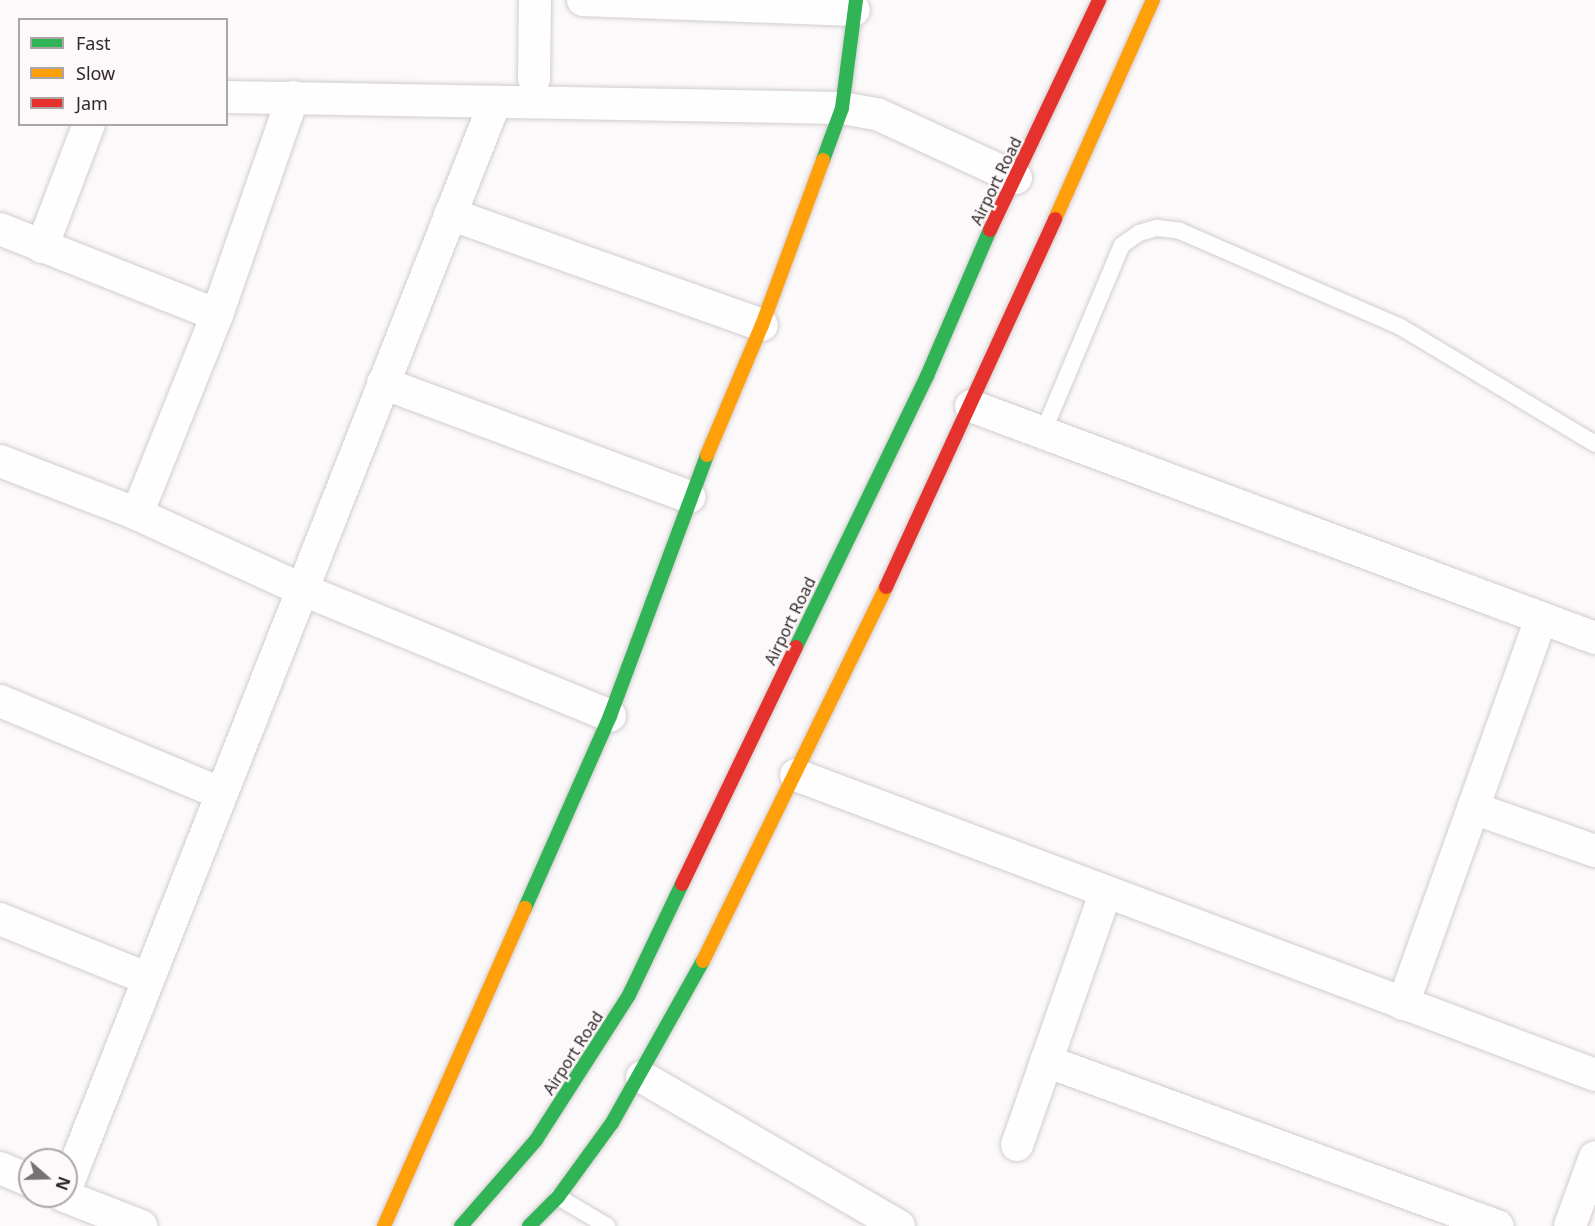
<!DOCTYPE html>
<style>
body{margin:0}
#map{position:relative;width:1595px;height:1226px;overflow:hidden;background:#fcf9fa;font-family:"Noto Sans",sans-serif}
div>[style]{position:absolute}
[style*='--x']{left:calc(var(--x)*1px);top:calc(var(--y)*1px);width:calc(var(--w)*1px);rotate:calc(var(--a)*1deg)}
.roads{filter:drop-shadow(0 0 2px #d2cccd) drop-shadow(0 0 2px #d2cccd)}
.lane>*{height:16px;margin:-8px;padding:0 8px;transform-origin:8px;border-radius:8px;background:#fffefe}
.street>*{height:32px;margin:-16px;padding:0 16px;transform-origin:16px;border-radius:16px;background:#fffefe}
.fast>*{height:14px;margin:-7px;padding:0 7px;transform-origin:7px;border-radius:7px;background:#30b455}
.slow>*{height:14px;margin:-7px;padding:0 7px;transform-origin:7px;border-radius:7px;background:#ff9f0a}
.jam>*{height:14px;margin:-7px;padding:0 7px;transform-origin:7px;border-radius:7px;background:#e5322d}
span{translate:-50% -50%;white-space:nowrap;text-align:center;line-height:1.15;-webkit-text-stroke:4.5px #fdf8f9;paint-order:stroke}
.street-label{font-size:16px;color:#30282a}
.legend{position:absolute;left:18px;top:18px;width:210px;height:108px;box-sizing:border-box;background:#fdf8f9;border:2px solid #aba5a6;margin:0;padding:8px 10px;list-style:none;font-size:18px;color:#30282a}
.legend li{display:flex;align-items:center;gap:12px;height:30px}
.legend b{width:30px;border:2px solid #aba5a6}
.north{position:absolute;left:18px;top:1148px;width:60px;height:60px;box-sizing:border-box;background:#fdf8f9;border:2px solid #aba5a6;border-radius:50%;rotate:110deg;font-size:16px;font-weight:700;line-height:24px;text-align:center;color:#30282a}
.north::after{content:'';display:block;margin:auto;width:21px;height:27px;background:#777173;clip-path:polygon(50% 0,100% 100%,50% 72%,0 100%)}
</style>
<div id="map">
<div class="roads">
<div class="lane">
<i style="--x:1042;--y:435;--w:206;--a:-67.2"></i>
<i style="--x:1122;--y:245;--w:21;--a:-35"></i>
<i style="--x:1139;--y:233;--w:19;--a:-16"></i>
<i style="--x:1157;--y:228;--w:23;--a:7"></i>
<i style="--x:1180;--y:231;--w:239;--a:23.5"></i>
<i style="--x:1399;--y:326;--w:229;--a:31"></i>
<i style="--x:558;--y:1197;--w:57;--a:30.6"></i>
</div>
<div class="street">
<i style="--x:583;--y:0;--w:271;--a:2.1"></i>
<i style="--x:534;--y:79;--w:79;--a:-89.3"></i>
<i style="--x:226;--y:97;--w:616;--a:1.02"></i>
<i style="--x:842;--y:108;--w:36;--a:10"></i>
<i style="--x:877;--y:114;--w:153;--a:24.7"></i>
<i style="--x:450;--y:214;--w:331;--a:19.6"></i>
<i style="--x:0;--y:229;--w:233;--a:21.6"></i>
<i style="--x:42;--y:247;--w:132;--a:-69.1"></i>
<i style="--x:383;--y:383;--w:327;--a:20.4"></i>
<i style="--x:971;--y:406;--w:666;--a:20.39"></i>
<i style="--x:0;--y:461;--w:147;--a:21.1"></i>
<i style="--x:137;--y:514;--w:180;--a:24.6"></i>
<i style="--x:301;--y:589;--w:334;--a:22.3"></i>
<i style="--x:137;--y:514;--w:214;--a:-68.1"></i>
<i style="--x:217;--y:315;--w:231;--a:-70.8"></i>
<i style="--x:0;--y:701;--w:238;--a:22.7"></i>
<i style="--x:796;--y:775;--w:853;--a:20.58"></i>
<i style="--x:1473;--y:808;--w:129;--a:19.4"></i>
<i style="--x:0;--y:919;--w:157;--a:22"></i>
<i style="--x:1403;--y:1004;--w:410;--a:-70.3"></i>
<i style="--x:1046;--y:1061;--w:481;--a:20.1"></i>
<i style="--x:642;--y:1077;--w:297;--a:30.1"></i>
<i style="--x:1017;--y:1145;--w:266;--a:-70.7"></i>
<i style="--x:0;--y:1168;--w:33;--a:23"></i>
<i style="--x:66;--y:1188;--w:1168;--a:-68.44"></i>
<i style="--x:64;--y:1196;--w:83;--a:21.3"></i>
<i style="--x:1570;--y:1226;--w:73;--a:-70.1"></i>
</div>
<div class="fast">
<i style="--x:823;--y:160;--w:55;--a:-69.9"></i>
<i style="--x:842;--y:108;--w:109;--a:-82.6"></i>
<i style="--x:796;--y:647;--w:301;--a:-64.2"></i>
<i style="--x:927;--y:376;--w:159;--a:-66.7"></i>
<i style="--x:525;--y:908;--w:210;--a:-66.1"></i>
<i style="--x:610;--y:716;--w:278;--a:-69.6"></i>
<i style="--x:461;--y:1226;--w:114;--a:-48.9"></i>
<i style="--x:536;--y:1140;--w:172;--a:-57.3"></i>
<i style="--x:629;--y:995;--w:123;--a:-64.5"></i>
<i style="--x:529;--y:1226;--w:41;--a:-45"></i>
<i style="--x:558;--y:1197;--w:92;--a:-53.9"></i>
<i style="--x:612;--y:1123;--w:186;--a:-60.7"></i>
</div>
<div class="slow">
<i style="--x:1055;--y:219;--w:240;--a:-65.9"></i>
<i style="--x:707;--y:455;--w:141;--a:-67.1"></i>
<i style="--x:762;--y:325;--w:176;--a:-69.7"></i>
<i style="--x:703;--y:961;--w:416;--a:-63.9"></i>
<i style="--x:384;--y:1226;--w:348;--a:-66.1"></i>
</div>
<div class="jam">
<i style="--x:990;--y:230;--w:255;--a:-64.6"></i>
<i style="--x:886;--y:587;--w:405;--a:-65.3"></i>
<i style="--x:682;--y:884;--w:263;--a:-64.3"></i>
</div>
</div>
<div class="street-label">
<span style="left:996px;top:181px;rotate:-64deg">Airport Road</span>
<span style="left:790px;top:621px;rotate:-64deg">Airport Road</span>
<span style="left:573px;top:1053px;rotate:-57deg">Airport Road</span>
</div>
<ul class="legend">
<li><b style="height:8px;background:#30b455"></b>Fast</li>
<li><b style="height:8px;background:#ff9f0a"></b>Slow</li>
<li><b style="height:8px;background:#e5322d"></b>Jam</li>
</ul>
<div class="north">N</div>
</div>
